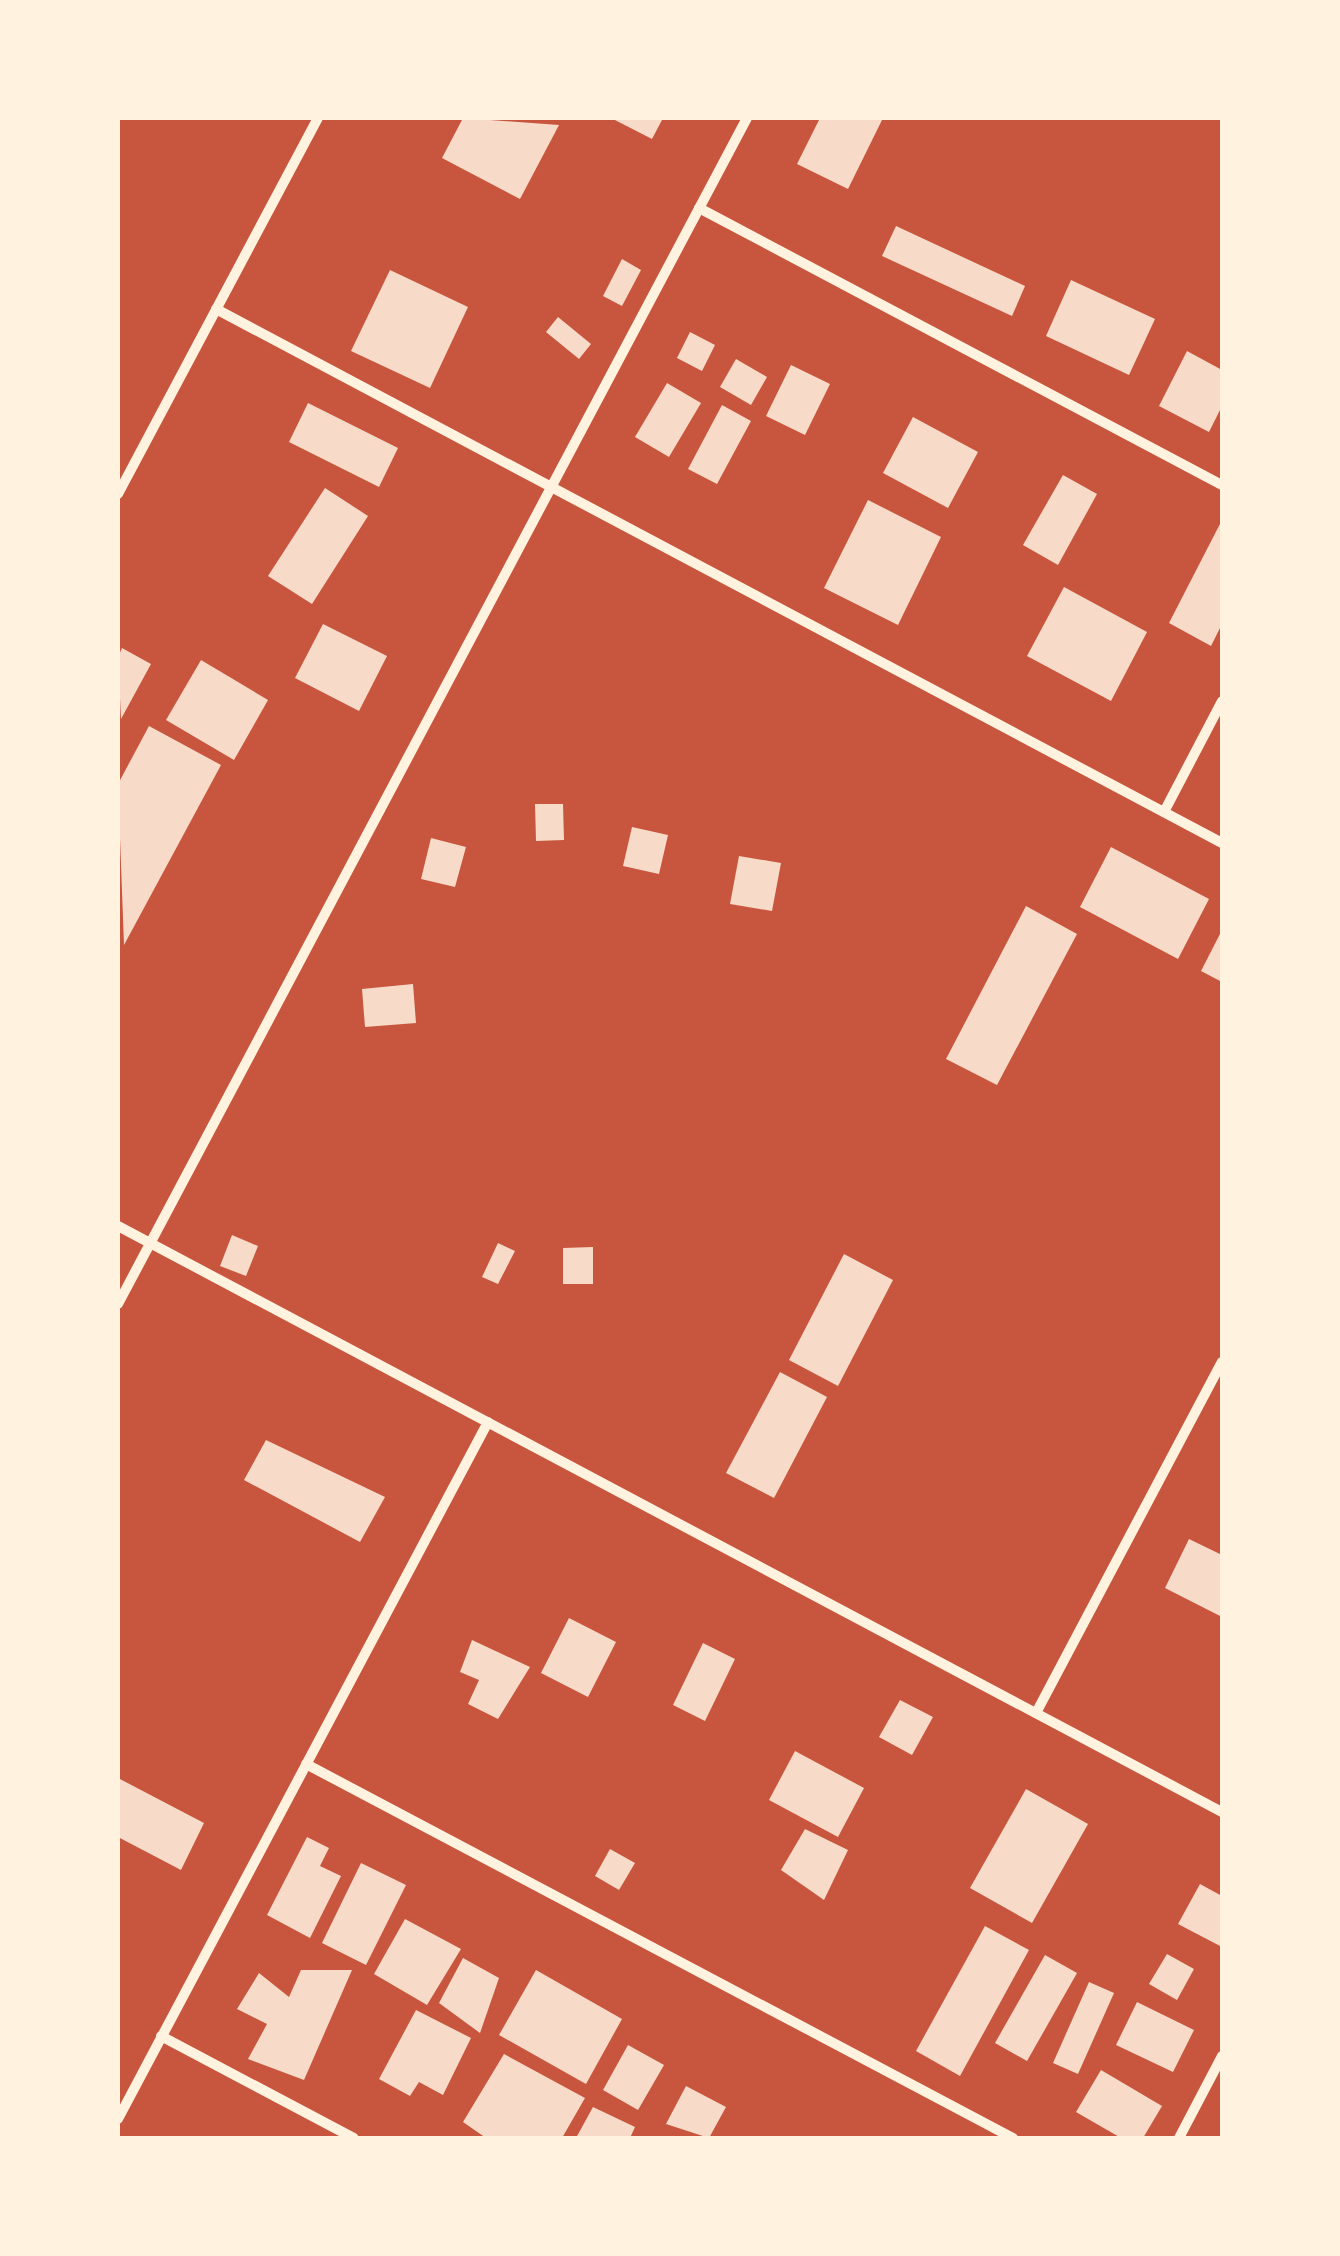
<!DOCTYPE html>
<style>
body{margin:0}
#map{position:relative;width:1340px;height:2256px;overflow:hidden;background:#c8553d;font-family:"PT Sans",sans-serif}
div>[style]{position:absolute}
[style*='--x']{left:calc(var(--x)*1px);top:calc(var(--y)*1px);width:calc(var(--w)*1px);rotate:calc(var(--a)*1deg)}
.building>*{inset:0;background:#f7dbc8}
.minor>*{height:10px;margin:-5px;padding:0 5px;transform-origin:5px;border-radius:5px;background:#fff3e0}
span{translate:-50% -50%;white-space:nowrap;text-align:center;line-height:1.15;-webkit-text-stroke:8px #fff3e0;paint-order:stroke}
.frame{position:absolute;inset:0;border:120px solid #fff3e0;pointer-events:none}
</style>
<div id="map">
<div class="building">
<i style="clip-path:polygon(463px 118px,559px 125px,520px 199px,442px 158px)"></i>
<i style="clip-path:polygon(611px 118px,663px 118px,652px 139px)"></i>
<i style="clip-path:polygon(820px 118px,883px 118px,848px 189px,797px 164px)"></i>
<i style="clip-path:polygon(896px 226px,1025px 286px,1012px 316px,882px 256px)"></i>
<i style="clip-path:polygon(622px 259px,641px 270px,622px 306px,603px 296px)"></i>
<i style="clip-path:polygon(390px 270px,468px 307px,430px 388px,351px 351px)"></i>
<i style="clip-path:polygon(1071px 280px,1155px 319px,1129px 375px,1046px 336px)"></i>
<i style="clip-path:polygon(558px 317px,591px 344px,579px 359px,546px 332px)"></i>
<i style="clip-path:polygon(690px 332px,715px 345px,702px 371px,677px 358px)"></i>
<i style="clip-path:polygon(1187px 351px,1222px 370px,1222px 406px,1209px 432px,1159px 406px)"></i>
<i style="clip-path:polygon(736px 359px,767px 377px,751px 405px,720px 387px)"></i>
<i style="clip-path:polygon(791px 365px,830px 384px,805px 435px,766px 416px)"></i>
<i style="clip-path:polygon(667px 383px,701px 403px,669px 457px,635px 437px)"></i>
<i style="clip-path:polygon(308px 403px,398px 448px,379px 487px,289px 442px)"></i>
<i style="clip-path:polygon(722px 405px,751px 421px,717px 484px,688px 469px)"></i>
<i style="clip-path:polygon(913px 417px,978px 452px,948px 508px,883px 473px)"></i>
<i style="clip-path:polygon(1063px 475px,1097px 494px,1058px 565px,1023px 545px)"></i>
<i style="clip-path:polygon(325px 488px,368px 516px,312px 604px,268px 576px)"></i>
<i style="clip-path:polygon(868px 500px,941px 537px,898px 625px,824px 588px)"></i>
<i style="clip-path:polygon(1222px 520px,1222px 624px,1211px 646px,1169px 623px)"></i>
<i style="clip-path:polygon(1064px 587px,1147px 632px,1111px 701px,1027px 656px)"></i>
<i style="clip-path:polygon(323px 624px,387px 656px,359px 711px,295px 678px)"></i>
<i style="clip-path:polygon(122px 648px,151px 664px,121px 719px,118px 657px)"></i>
<i style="clip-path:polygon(201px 660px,268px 700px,234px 760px,166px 720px)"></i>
<i style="clip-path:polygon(149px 726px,221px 765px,124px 945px,118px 784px)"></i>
<i style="clip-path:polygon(535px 804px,563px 804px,564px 840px,536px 841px)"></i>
<i style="clip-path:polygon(632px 827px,668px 835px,659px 874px,623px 866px)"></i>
<i style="clip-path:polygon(431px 838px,466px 847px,455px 887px,421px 879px)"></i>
<i style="clip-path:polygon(1111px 847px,1209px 899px,1178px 959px,1080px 907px)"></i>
<i style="clip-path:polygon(739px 856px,781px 863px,772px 911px,730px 904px)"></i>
<i style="clip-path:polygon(1026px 906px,1077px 934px,997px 1085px,946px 1059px)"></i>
<i style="clip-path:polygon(1222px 930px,1222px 982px,1201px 971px)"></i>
<i style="clip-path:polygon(413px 984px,416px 1023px,365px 1027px,362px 989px)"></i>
<i style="clip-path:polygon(232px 1235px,258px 1246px,246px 1276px,220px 1266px)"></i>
<i style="clip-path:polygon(498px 1243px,515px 1251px,498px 1284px,482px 1277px)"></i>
<i style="clip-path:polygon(593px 1247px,593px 1284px,563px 1284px,563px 1248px)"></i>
<i style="clip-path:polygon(844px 1254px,893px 1280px,838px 1386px,789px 1360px)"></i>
<i style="clip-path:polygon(780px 1372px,827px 1397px,774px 1498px,726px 1473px)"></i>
<i style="clip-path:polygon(266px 1440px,385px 1497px,360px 1542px,244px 1480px)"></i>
<i style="clip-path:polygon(1189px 1539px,1222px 1555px,1222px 1617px,1165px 1588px)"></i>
<i style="clip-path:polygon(569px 1618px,616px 1642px,588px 1697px,541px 1673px)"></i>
<i style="clip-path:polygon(472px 1640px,530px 1667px,498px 1719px,468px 1704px,479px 1680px,460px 1672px)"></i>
<i style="clip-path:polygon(703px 1643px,735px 1659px,705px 1721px,673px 1705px)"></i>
<i style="clip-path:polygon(900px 1700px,933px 1717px,912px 1755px,879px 1737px)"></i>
<i style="clip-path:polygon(795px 1751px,864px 1788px,838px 1837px,769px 1800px)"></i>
<i style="clip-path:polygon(118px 1778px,204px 1823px,181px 1870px,118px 1837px)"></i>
<i style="clip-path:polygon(1026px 1789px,1088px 1824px,1032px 1923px,970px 1888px)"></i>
<i style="clip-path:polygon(805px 1829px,848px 1850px,824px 1900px,781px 1870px)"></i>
<i style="clip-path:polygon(307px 1837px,329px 1848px,320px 1866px,341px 1876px,310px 1938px,267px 1915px)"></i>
<i style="clip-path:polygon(610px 1849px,635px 1863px,619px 1890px,595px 1876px)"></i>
<i style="clip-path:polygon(361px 1863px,406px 1885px,366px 1965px,322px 1943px)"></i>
<i style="clip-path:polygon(1200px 1884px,1222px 1896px,1222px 1947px,1178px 1924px)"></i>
<i style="clip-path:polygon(405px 1919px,461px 1949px,427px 2005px,374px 1974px)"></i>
<i style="clip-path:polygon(985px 1926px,1029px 1950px,960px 2076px,916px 2051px)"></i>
<i style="clip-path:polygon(1167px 1954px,1194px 1969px,1177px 2000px,1149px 1984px)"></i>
<i style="clip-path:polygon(1045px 1955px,1077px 1973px,1027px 2061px,995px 2043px)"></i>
<i style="clip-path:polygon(463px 1958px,499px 1978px,480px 2033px,439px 2003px)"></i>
<i style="clip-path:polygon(301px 1970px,352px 1970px,304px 2080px,248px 2059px,267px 2024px,237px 2009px,259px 1973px,289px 1997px)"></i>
<i style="clip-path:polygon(536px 1970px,622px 2019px,586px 2084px,499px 2035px)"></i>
<i style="clip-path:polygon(1089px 1982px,1114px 1993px,1078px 2074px,1053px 2063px)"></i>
<i style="clip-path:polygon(1137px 2002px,1194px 2030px,1173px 2072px,1116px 2045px)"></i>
<i style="clip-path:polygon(416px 2010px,471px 2038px,443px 2095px,419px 2082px,410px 2096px,379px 2079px)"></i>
<i style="clip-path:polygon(628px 2045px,664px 2065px,638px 2110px,603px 2090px)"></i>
<i style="clip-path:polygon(504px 2054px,585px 2098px,562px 2138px,486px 2138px,463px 2122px)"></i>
<i style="clip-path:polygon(1101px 2070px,1162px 2106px,1143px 2138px,1121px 2138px,1076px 2112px)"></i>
<i style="clip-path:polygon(686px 2086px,726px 2107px,709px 2138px,666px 2124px)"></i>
<i style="clip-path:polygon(593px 2107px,635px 2127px,630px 2138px,576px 2138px)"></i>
</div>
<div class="minor">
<i style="--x:699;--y:208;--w:592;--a:27.91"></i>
<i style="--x:216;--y:309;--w:1139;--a:27.96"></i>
<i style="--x:118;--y:494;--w:426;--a:-62"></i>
<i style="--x:1164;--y:812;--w:125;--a:-62.4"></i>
<i style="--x:118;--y:1226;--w:1250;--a:27.96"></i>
<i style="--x:118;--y:1304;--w:1342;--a:-62.06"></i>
<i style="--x:1036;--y:1713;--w:397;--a:-62.1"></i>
<i style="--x:306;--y:1764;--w:800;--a:27.88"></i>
<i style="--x:161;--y:2036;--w:218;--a:27.9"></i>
<i style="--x:118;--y:2119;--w:789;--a:-62.04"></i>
<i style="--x:1179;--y:2138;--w:93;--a:-62.3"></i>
</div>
<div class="frame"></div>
</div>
